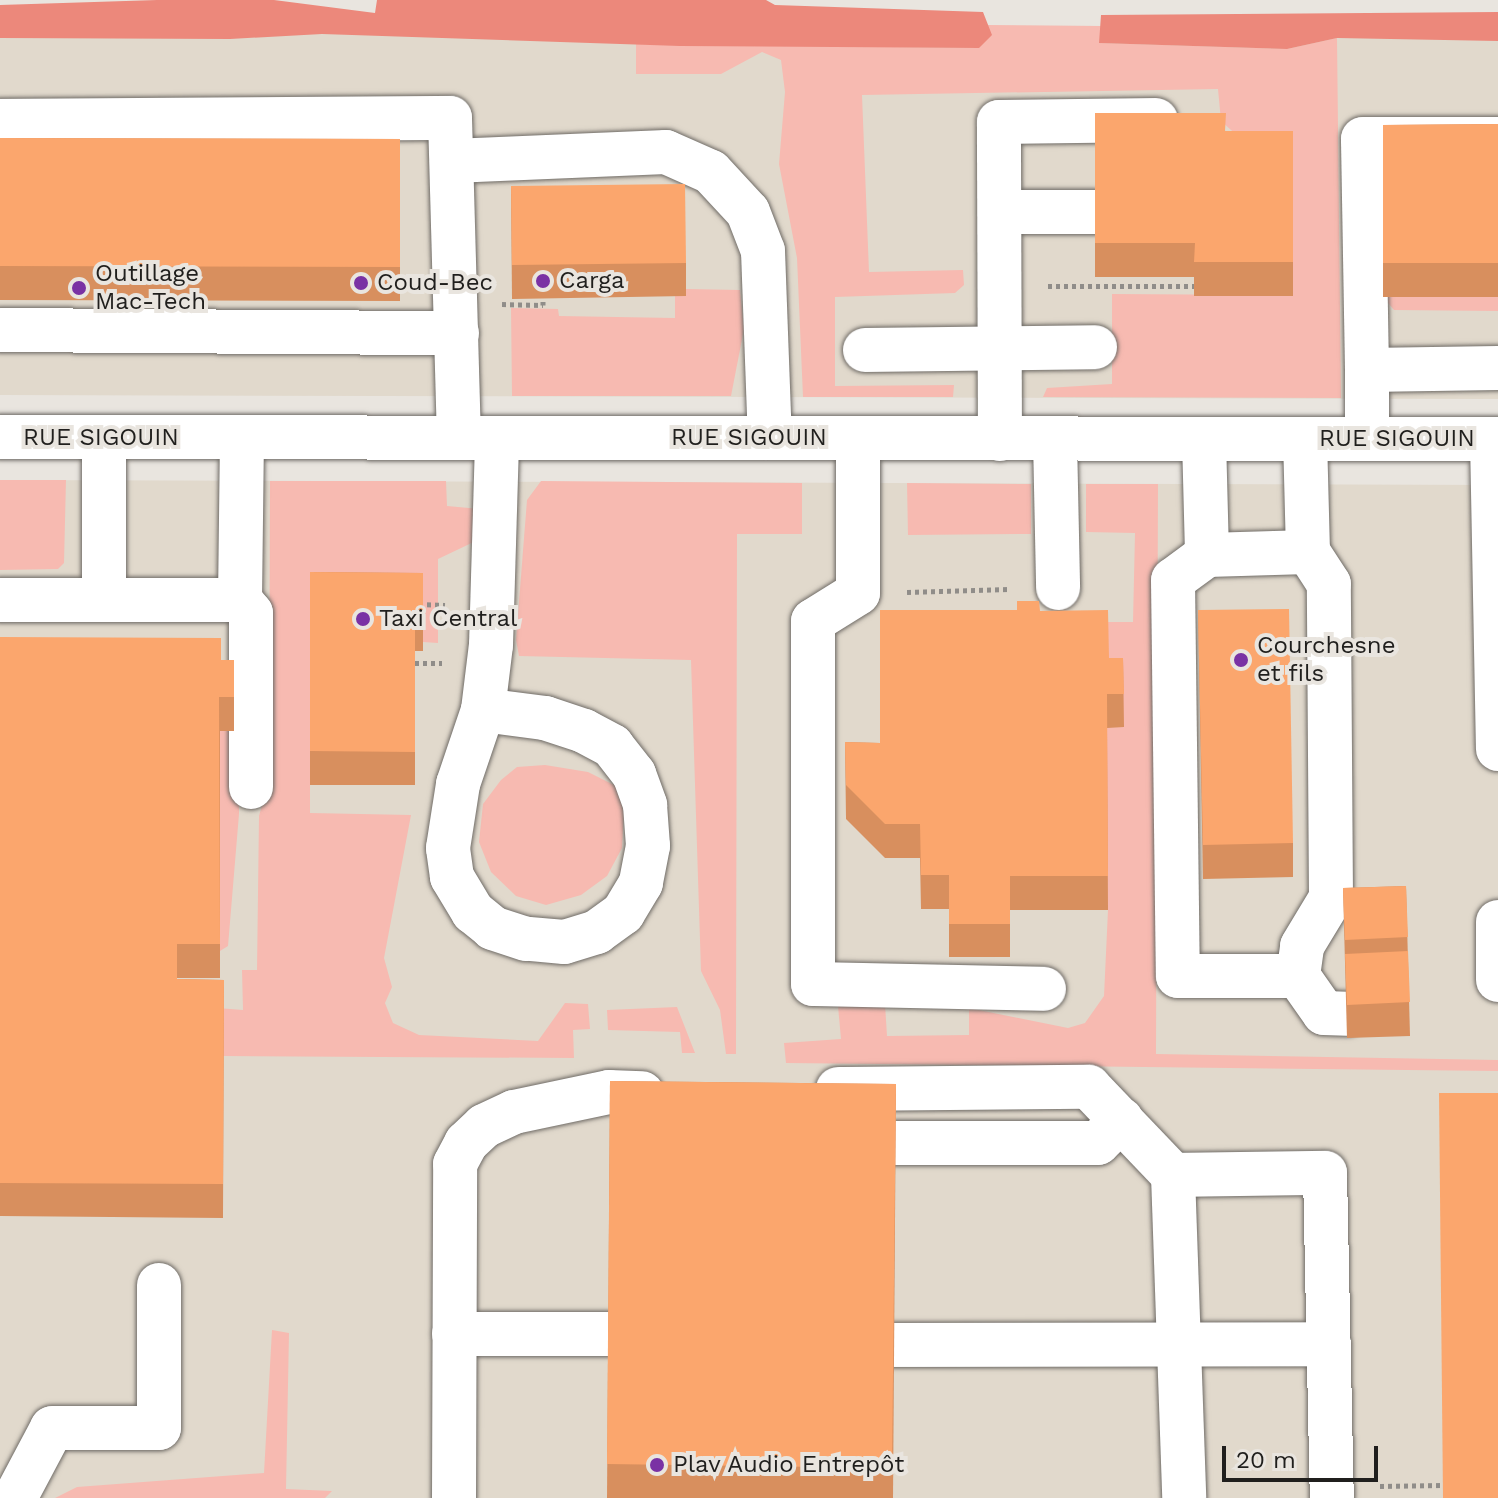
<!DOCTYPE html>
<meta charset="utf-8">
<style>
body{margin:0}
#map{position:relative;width:1498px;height:1498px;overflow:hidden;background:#e9e5df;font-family:"Work Sans",sans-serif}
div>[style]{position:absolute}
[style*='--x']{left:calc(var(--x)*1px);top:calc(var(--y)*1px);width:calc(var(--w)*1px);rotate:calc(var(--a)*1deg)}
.built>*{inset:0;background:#e1d9cc}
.green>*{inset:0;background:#f7bab1}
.forest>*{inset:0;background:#ec887b}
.path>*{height:5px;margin-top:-2.5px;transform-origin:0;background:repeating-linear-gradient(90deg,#908d89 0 4px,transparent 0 8px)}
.roads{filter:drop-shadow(0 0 2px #6f6b66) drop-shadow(0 0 2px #6f6b66)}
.minor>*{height:44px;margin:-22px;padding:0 22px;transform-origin:22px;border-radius:22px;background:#fff}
.wall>*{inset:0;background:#d88f5e}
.building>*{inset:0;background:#fba66d}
.dots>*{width:22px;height:22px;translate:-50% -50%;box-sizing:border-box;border:4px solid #e9e5df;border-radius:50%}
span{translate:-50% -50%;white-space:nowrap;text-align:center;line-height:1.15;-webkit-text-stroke:8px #e9e5df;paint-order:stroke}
.poi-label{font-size:24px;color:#201f1d}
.left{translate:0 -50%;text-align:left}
.street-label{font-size:24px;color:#201f1d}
.scale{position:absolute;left:1222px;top:1446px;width:156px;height:36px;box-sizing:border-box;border:4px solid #201f1d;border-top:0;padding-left:10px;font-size:24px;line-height:28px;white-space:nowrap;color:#201f1d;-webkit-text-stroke:6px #e9e5df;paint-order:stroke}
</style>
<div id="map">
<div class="built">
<i style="clip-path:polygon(0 23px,1498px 27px,1498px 399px,0 395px)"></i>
<i style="clip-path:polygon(0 480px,1498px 485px,1498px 1498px,0 1498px)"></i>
</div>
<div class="green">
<i style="clip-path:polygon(987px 25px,1102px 26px,1100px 43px,1287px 49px,1337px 38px,1341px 398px,1043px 397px,1047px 388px,1112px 384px,1112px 294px,1293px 295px,1270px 165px,1221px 121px,1218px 89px,862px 95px,869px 272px,963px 270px,964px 285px,955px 293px,835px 297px,835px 386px,954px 385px,953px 397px,803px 397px,797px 258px,779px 164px,785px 92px,781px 60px,762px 52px,721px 74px,636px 74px,636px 44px,979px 48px)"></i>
<i style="clip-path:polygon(686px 289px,740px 290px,744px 329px,731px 396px,512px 396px,511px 308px,558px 309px,559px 316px,675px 318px,675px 296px,686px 296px)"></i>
<i style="clip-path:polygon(1498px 296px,1498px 311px,1394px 310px,1383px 297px)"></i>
<i style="clip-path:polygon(0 480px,66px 480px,64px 563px,58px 569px,0 570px)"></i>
<i style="clip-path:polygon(270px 481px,446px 481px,447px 506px,480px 509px,480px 539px,438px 559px,438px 643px,423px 642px,423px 600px,364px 598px,310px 785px,310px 813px,411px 815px,384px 958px,392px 987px,385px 1003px,393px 1023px,419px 1035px,538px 1041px,565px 1003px,588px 1004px,590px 1029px,573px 1030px,574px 1058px,223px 1056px,224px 1013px,217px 1008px,243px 1010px,242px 970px,257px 970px,259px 816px,269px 780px)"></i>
<i style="clip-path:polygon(541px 481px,802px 483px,802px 534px,737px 534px,736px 1054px,726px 1054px,720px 1010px,701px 971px,691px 660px,519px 656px,516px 640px,527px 500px)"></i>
<i style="clip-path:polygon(907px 483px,1031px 484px,1031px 534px,908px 535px)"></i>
<i style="clip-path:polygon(1086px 484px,1158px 484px,1156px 1054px,1498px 1060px,1498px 1071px,786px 1063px,784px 1043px,841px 1039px,838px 1006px,885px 1004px,887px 1036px,969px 1035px,969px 1008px,1068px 1028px,1085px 1023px,1104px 996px,1108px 910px,1041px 622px,1133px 622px,1135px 533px,1086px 532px)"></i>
<i style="clip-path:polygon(238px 674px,239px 814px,228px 946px,220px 951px,219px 731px,233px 731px)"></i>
<i style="clip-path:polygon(545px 765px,588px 772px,616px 786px,624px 812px,622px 848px,607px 876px,581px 895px,546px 905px,516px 896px,491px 872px,479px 842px,483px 804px,501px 780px,517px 767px)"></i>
<i style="clip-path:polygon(677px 1007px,695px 1053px,682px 1053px,680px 1032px,608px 1030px,607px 1010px)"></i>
<i style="clip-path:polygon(272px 1330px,289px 1333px,286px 1489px,332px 1491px,325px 1498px,55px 1498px,77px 1487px,264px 1473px)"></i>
</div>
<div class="forest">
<i style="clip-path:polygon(157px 0,274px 0,375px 13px,377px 0,766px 0,775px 5px,983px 12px,992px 35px,979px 48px,680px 46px,322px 34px,230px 39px,0 38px,0 5px)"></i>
<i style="clip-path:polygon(1498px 12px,1498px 41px,1337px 38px,1287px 49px,1099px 43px,1101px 15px)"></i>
</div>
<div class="path">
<i style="--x:1048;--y:286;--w:147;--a:0"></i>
<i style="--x:502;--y:304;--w:41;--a:1.4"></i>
<i style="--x:543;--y:305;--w:7;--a:-90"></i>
<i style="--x:907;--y:592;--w:102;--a:-1.7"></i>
<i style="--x:419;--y:604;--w:26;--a:2"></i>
<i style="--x:415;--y:663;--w:27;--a:0"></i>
<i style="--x:1380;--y:1486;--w:63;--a:-0.9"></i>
</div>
<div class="roads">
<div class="minor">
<i style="--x:0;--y:121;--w:450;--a:-0.4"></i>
<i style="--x:450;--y:118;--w:320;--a:88.4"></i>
<i style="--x:452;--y:161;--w:214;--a:-2.4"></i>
<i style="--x:666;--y:152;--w:49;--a:24"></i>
<i style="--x:711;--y:172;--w:54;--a:47.2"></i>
<i style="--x:748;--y:212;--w:42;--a:69"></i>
<i style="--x:763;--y:251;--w:187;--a:87.9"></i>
<i style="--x:1001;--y:212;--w:94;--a:0"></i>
<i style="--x:0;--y:330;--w:457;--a:0.4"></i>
<i style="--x:865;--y:350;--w:230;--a:-0.7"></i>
<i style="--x:1367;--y:370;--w:231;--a:-91"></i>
<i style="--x:1363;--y:139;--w:135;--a:0"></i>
<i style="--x:0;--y:437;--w:1498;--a:0.08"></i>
<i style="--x:858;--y:439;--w:154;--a:90"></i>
<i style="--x:858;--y:593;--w:53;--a:148.1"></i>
<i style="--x:813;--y:621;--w:363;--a:90"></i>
<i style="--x:813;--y:984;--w:231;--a:1.2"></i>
<i style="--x:1000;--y:439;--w:317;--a:-90.2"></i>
<i style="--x:999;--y:122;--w:157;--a:-0.7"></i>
<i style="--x:1055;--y:439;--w:149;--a:88.8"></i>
<i style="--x:1204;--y:439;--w:116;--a:88.5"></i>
<i style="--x:1207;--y:555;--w:101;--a:-1.7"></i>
<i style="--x:1308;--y:552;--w:113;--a:-91.5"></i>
<i style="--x:1367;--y:439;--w:69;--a:-90"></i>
<i style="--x:1367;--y:370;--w:131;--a:-0.9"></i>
<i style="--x:1492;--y:439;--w:310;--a:88.9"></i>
<i style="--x:1207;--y:555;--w:42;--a:143.7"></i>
<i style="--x:1173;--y:580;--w:396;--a:89.3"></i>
<i style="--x:1178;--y:976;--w:120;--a:0"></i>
<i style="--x:1298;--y:976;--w:30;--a:-82"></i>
<i style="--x:1302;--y:946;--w:56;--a:-58.9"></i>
<i style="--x:1331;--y:898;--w:314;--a:-90.4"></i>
<i style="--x:1329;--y:584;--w:38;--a:-123"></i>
<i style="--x:0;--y:600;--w:104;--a:0"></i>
<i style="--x:104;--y:600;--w:163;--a:-90"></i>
<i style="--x:104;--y:600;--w:136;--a:0"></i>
<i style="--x:240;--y:600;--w:162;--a:-89.3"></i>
<i style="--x:240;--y:600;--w:17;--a:50"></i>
<i style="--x:251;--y:613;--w:174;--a:90"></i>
<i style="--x:483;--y:710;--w:63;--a:7.4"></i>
<i style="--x:545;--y:718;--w:41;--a:18.4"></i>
<i style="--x:584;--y:731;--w:32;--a:28"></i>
<i style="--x:612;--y:746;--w:36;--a:52"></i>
<i style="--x:634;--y:774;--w:33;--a:70"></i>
<i style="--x:645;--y:805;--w:41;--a:85.8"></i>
<i style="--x:648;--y:846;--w:38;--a:101"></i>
<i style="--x:641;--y:883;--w:35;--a:121"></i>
<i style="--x:623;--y:913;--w:32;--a:144"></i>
<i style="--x:597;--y:932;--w:34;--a:163"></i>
<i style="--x:564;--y:942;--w:38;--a:-175"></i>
<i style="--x:526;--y:939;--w:35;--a:-162"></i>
<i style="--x:493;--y:928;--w:26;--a:-141"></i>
<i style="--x:473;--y:912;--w:41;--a:-121"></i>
<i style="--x:452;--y:877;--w:29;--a:-98"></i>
<i style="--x:448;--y:848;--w:65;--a:-81.1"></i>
<i style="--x:458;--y:784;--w:78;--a:-71.3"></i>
<i style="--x:483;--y:710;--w:65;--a:-83"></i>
<i style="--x:491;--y:645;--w:207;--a:-88.3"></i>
<i style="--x:1498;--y:922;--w:58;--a:90"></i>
<i style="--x:1298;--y:976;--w:45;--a:54.9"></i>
<i style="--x:1324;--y:1013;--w:23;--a:2"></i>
<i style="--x:838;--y:1089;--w:251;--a:-0.5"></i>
<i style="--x:1089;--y:1087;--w:122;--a:46.3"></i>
<i style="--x:1173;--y:1175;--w:152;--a:-0.8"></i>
<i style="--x:1325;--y:1173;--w:325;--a:88.8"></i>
<i style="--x:896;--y:1143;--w:202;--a:0"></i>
<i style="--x:1098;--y:1143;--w:33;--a:-45"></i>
<i style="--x:1173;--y:1175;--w:323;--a:88"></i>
<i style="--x:454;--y:1334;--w:155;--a:0"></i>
<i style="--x:894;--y:1345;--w:435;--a:-0.1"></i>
<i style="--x:15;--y:1498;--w:79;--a:-62.1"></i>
<i style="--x:52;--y:1428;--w:107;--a:0"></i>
<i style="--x:159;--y:1428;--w:143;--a:-90"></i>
<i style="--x:454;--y:1498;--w:334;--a:-89.8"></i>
<i style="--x:455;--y:1164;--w:24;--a:-62"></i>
<i style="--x:466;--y:1143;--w:25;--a:-43"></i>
<i style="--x:484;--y:1126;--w:33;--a:-25"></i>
<i style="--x:514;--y:1112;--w:97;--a:-11.9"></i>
<i style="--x:609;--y:1092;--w:33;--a:2"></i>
</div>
</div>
<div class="wall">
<i style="clip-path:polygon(1095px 113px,1226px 131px,1293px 131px,1293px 296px,1194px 296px,1194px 277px,1095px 277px)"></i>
<i style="clip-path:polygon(1498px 124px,1498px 297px,1383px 297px,1383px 125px)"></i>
<i style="clip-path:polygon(0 138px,400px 139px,400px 301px,0 300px)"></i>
<i style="clip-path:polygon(511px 186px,686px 263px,686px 296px,512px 299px)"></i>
<i style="clip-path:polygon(310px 572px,423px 573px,423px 651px,415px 651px,415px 785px,310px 785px)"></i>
<i style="clip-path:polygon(1198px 610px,1293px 843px,1293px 877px,1203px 879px)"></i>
<i style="clip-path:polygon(1040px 611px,1109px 658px,1123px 658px,1124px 727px,1107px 728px,1108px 910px,1010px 910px,1010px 957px,949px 957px,949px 909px,921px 909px,920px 858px,885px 858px,846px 819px,845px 742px,880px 743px)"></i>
<i style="clip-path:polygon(0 637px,221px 660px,234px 660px,234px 731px,220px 731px,220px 978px,177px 978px,177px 979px,224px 980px,223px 1218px,0 1216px)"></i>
<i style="clip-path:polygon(1406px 886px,1410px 1036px,1347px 1038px,1343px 888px)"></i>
<i style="clip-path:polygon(610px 1081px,896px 1084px,893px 1498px,607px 1498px)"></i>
</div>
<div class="building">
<i style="clip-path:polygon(1095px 113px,1226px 113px,1225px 131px,1293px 131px,1293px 262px,1194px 262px,1195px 243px,1095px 243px)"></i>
<i style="clip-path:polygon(1498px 124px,1498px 263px,1383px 263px,1383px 125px)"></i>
<i style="clip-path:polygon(0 138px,400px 139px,400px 267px,0 266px)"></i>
<i style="clip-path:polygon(685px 184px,686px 263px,512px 265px,511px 186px)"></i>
<i style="clip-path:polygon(310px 572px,423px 573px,423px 617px,415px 617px,415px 752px,310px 751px)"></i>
<i style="clip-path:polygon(1017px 601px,1039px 601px,1040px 611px,1108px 610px,1109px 658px,1123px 658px,1124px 694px,1107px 694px,1108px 876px,1010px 876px,1010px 924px,949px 924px,949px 875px,921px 875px,920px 824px,885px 824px,846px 785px,845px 742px,880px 743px,880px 610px,1017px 610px)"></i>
<i style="clip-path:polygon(1289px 609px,1293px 843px,1203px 845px,1198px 610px)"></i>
<i style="clip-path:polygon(0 637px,221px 638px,221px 660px,234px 660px,234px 697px,219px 697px,220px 944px,177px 944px,177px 979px,224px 980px,223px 1184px,0 1183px)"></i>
<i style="clip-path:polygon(1406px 886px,1408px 937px,1345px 940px,1343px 888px)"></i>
<i style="clip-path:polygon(1408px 951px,1410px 1002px,1347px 1005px,1345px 954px)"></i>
<i style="clip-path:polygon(610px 1081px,896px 1084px,892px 1468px,607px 1464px)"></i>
<i style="clip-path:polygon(1439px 1093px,1498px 1093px,1498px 1498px,1443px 1498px)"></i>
</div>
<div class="dots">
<i style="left:543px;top:281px;background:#7a32a4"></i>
<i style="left:361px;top:283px;background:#7a32a4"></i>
<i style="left:79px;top:288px;background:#7a32a4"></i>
<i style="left:363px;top:619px;background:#7a32a4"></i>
<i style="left:1241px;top:660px;background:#7a32a4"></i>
<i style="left:657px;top:1465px;background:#7a32a4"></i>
</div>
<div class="poi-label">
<span class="left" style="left:95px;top:288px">Outillage<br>Mac-Tech</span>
<span class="left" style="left:559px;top:281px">Carga</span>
<span class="left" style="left:377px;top:283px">Coud-Bec</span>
<span class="left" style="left:379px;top:619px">Taxi Central</span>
<span class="left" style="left:1257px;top:660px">Courchesne<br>et fils</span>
<span class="left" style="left:673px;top:1465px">Plav Audio Entrepôt</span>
</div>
<div class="street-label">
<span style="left:101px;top:438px">RUE SIGOUIN</span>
<span style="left:749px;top:438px">RUE SIGOUIN</span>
<span style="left:1397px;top:439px">RUE SIGOUIN</span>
</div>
<div class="scale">20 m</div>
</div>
